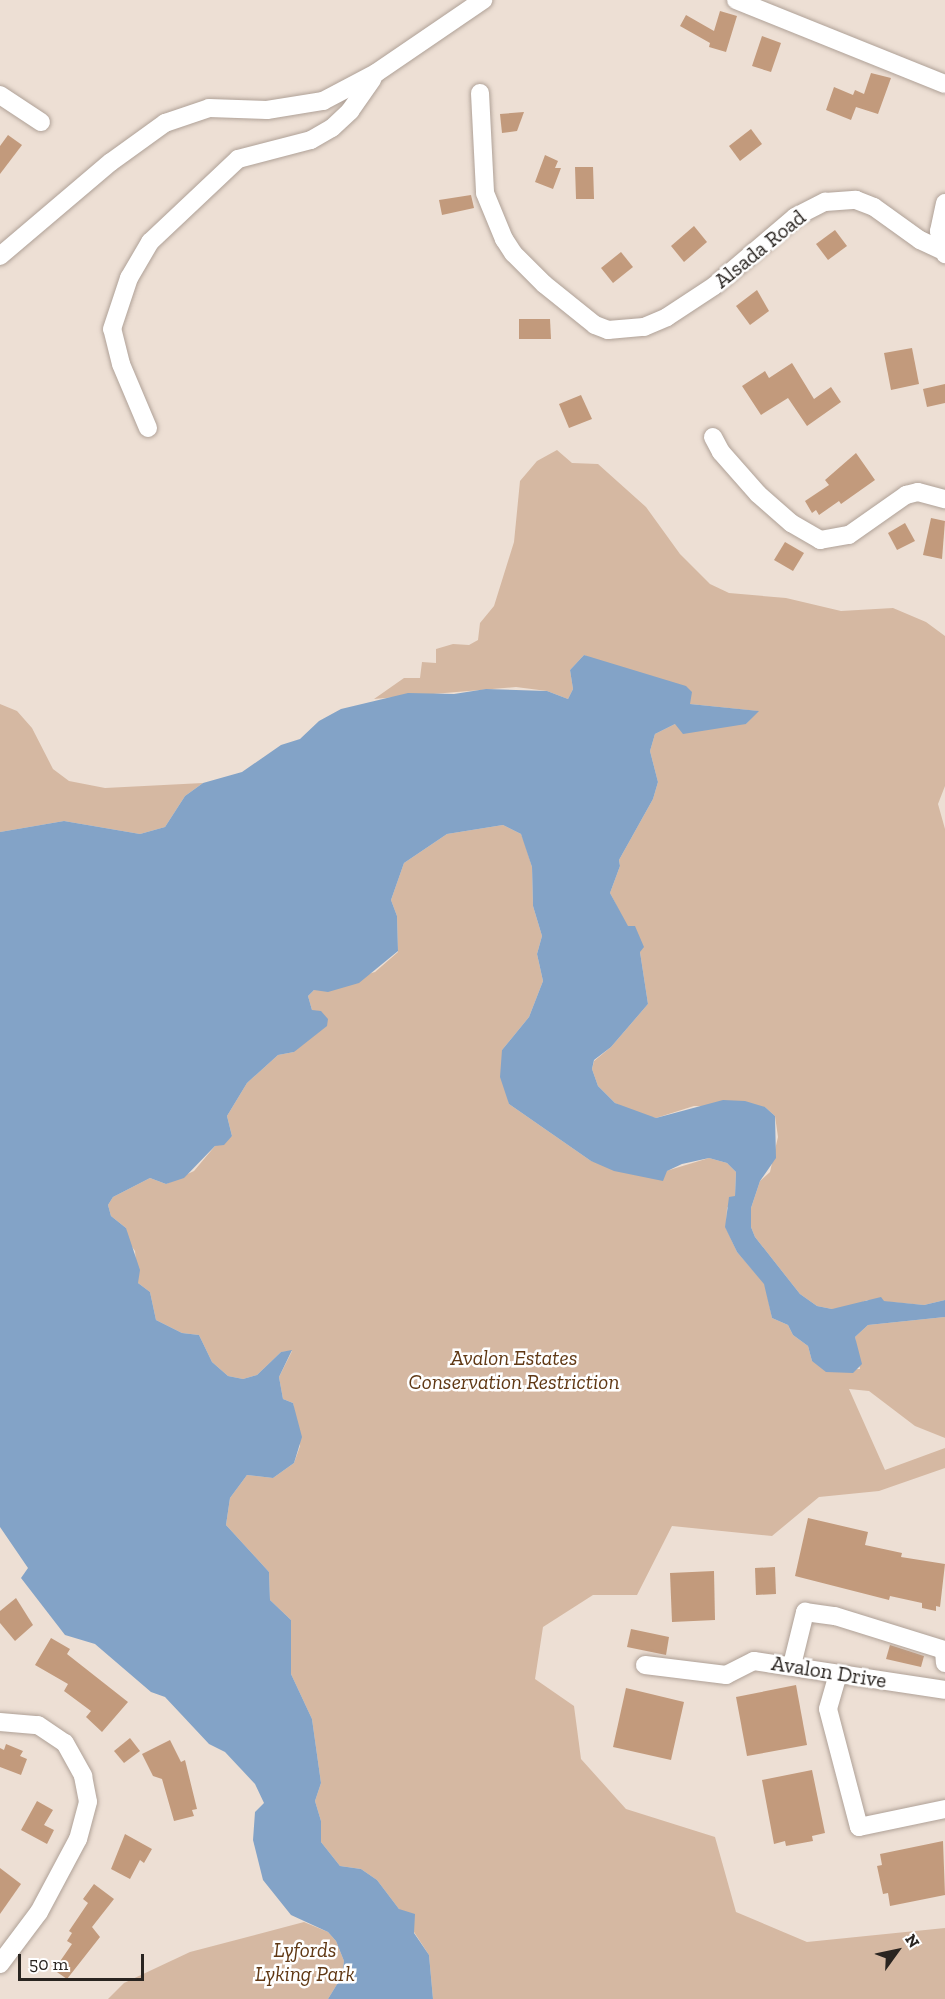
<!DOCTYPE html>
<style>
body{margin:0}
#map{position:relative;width:945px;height:1999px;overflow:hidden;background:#eddfd4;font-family:"Zilla Slab",serif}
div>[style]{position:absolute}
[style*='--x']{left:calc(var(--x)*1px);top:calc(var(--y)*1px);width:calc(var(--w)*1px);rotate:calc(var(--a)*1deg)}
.green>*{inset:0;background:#d5b8a2}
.water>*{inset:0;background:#83a3c7}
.building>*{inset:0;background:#c29a7c}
.roads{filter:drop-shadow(0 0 2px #afa197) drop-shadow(0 0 2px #afa197)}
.minor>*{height:18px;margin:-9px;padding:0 9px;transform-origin:9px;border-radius:9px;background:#fff}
span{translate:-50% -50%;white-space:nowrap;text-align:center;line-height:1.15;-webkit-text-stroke:5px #fff;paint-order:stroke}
.street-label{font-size:21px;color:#292420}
.park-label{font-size:21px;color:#603814;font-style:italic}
.north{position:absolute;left:867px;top:1921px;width:60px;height:60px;-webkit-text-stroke:4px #fff;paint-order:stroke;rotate:57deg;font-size:16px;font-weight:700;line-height:24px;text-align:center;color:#292420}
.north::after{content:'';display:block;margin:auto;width:21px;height:27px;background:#292420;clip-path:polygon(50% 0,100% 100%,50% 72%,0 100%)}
.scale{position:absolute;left:18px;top:1954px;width:126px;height:27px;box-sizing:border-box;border:3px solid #292420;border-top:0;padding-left:8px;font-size:18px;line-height:21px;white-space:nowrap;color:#292420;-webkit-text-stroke:4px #fff;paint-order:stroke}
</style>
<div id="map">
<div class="green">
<i style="clip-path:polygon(557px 450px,572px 463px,598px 464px,646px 507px,680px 554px,710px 584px,729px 593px,786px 598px,841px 611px,893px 608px,926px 622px,945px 636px,945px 786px,938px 804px,945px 829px,945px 1300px,924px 1305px,867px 1300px,850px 1308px,832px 1309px,817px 1306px,800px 1294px,755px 1237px,751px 1227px,751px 1208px,760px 1181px,770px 1172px,774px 1154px,778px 1137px,775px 1116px,765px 1107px,694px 1106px,656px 1118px,637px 1114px,615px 1103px,598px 1086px,592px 1069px,594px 1061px,611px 1047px,648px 1004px,640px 952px,610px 893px,620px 866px,619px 860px,653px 799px,658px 782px,650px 751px,655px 734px,675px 724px,746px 724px,758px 711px,690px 704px,584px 655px,570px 670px,573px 689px,568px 699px,547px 691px,516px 687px,374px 699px,404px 678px,420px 678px,422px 662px,436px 663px,436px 649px,453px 644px,469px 645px,478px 640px,480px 623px,494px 606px,514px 542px,520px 481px,537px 461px)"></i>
<i style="clip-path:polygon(0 704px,17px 711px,32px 728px,53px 769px,69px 781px,105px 788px,203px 783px,185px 796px,165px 827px,140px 834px,64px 821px,0 832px)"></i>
<i style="clip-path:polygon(503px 825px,521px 834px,524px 841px,532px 867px,533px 906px,542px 936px,537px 954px,543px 981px,529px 1017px,502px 1050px,509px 1104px,591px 1161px,666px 1171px,709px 1158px,727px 1163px,736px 1172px,735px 1197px,727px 1208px,726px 1228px,737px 1252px,765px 1284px,772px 1318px,788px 1325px,793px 1335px,808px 1346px,812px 1361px,837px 1370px,860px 1369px,855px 1337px,868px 1325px,945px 1317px,945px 1438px,915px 1426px,869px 1391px,849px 1389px,885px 1470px,945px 1448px,945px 1468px,879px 1491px,819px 1497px,772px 1536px,672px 1526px,637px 1595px,593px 1595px,543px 1627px,535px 1679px,574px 1706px,581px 1759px,626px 1809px,715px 1837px,736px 1912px,807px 1942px,945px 1928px,945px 1999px,433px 1999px,429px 1955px,399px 1909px,377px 1880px,361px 1869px,340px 1866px,321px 1842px,321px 1821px,315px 1801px,321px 1783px,312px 1719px,291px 1674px,291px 1620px,270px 1600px,269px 1572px,226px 1525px,230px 1498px,247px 1475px,273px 1478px,294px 1463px,300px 1446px,293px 1403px,283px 1399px,279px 1377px,292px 1351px,281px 1352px,257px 1375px,243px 1379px,228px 1376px,212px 1362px,199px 1335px,182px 1333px,156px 1320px,150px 1292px,138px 1283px,135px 1251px,127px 1240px,126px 1228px,111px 1216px,108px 1205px,113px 1197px,150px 1178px,166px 1184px,194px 1171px,215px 1146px,232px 1136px,227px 1116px,247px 1083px,278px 1055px,294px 1052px,312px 1010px,308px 996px,314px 990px,375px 972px,398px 952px,397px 916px,391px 900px,404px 863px,447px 834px)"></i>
<i style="clip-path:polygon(304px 1922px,328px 1932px,336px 1941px,344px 1961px,342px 1976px,328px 1999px,108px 1999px,124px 1983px,190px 1952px)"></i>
</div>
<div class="water">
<i style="clip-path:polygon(584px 655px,686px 686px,692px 692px,690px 704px,759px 711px,746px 724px,683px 734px,675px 724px,655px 734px,650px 751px,658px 782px,653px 799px,619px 860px,620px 866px,610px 893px,628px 926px,635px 926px,644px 947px,640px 952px,648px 1004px,611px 1047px,594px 1060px,592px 1069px,598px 1086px,615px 1103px,656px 1118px,723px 1100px,745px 1101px,765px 1107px,775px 1116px,776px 1158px,760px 1181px,751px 1208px,751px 1227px,755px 1237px,800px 1294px,817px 1306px,832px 1309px,881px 1297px,884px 1301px,924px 1305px,945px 1300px,945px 1317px,868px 1325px,855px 1337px,862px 1364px,853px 1373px,826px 1372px,812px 1361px,808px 1346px,793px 1335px,788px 1325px,772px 1318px,764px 1284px,737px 1252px,725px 1227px,729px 1197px,735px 1196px,736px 1172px,727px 1163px,709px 1158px,682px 1164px,667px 1171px,663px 1181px,614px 1171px,591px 1161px,509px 1104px,500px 1077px,502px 1050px,529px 1017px,543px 981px,537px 954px,542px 936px,533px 906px,532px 867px,521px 834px,503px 825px,447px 834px,404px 863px,391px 900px,397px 916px,398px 951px,359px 983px,328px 992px,314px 990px,308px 996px,312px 1010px,321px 1011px,328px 1019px,327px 1026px,294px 1052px,278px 1055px,247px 1083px,227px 1116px,232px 1136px,224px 1145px,215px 1146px,184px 1178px,166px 1184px,150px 1178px,113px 1197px,108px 1205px,111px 1216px,126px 1228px,140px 1270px,138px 1283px,150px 1292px,156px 1320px,182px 1333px,199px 1335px,212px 1362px,228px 1376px,243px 1379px,257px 1375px,281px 1352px,292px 1350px,279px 1377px,283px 1399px,293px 1403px,302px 1437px,294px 1463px,273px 1478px,247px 1475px,230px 1498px,226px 1525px,269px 1572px,270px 1600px,291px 1620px,291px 1674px,312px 1719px,321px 1783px,315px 1801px,321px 1821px,321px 1842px,340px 1866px,361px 1869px,377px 1880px,399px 1909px,415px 1914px,414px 1933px,429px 1955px,433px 1999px,328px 1999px,342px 1976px,344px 1961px,336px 1941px,328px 1932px,291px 1915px,263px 1880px,253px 1840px,255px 1812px,264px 1803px,255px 1784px,225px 1752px,209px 1744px,165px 1697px,151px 1692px,95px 1644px,65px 1635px,21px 1578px,28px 1568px,0 1527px,0 832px,64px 821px,140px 834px,165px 827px,185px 796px,203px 783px,242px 772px,281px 745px,300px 739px,319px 721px,341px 709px,408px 693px,454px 694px,486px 689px,547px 691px,568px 699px,573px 689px,570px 670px)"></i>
</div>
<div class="building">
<i style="clip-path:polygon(720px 11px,737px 16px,726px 52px,709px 47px,710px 43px,680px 26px,686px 15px,714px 31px)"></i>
<i style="clip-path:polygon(762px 36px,781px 43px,771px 72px,752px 66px)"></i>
<i style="clip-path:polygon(871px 73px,891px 78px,878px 114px,856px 107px,851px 120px,826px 110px,834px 87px,853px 95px,855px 90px,864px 94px)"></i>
<i style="clip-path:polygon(524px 112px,517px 131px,502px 133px,500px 114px)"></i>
<i style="clip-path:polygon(751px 129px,762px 144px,740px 161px,729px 146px)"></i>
<i style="clip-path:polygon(8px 135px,22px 145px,0 174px,0 146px)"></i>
<i style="clip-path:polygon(545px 155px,558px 161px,555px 168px,561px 168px,553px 189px,535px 182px)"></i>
<i style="clip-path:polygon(575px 167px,593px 167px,594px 199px,576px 199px)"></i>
<i style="clip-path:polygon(471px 195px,474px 208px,442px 215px,439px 200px)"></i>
<i style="clip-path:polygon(694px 226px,707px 242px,684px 262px,671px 246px)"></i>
<i style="clip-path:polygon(835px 230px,847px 246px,828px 260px,816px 244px)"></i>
<i style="clip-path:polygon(621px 252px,633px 267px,613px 283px,601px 268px)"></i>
<i style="clip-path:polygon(757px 290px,769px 311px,750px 325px,736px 306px)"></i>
<i style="clip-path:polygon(519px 319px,550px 319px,551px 339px,519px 339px)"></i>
<i style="clip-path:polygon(912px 348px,919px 384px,891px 390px,884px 353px)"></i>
<i style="clip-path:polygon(792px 363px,814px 399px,831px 387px,841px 402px,807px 426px,788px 398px,761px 415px,742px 386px,765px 371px,769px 378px)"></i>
<i style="clip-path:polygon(945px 384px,945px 403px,927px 407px,923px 389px)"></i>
<i style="clip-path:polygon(581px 395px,592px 419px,569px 428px,559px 404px)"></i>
<i style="clip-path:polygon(856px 453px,875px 480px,841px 504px,839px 501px,819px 515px,816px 510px,812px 513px,805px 501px,829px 485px,825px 480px)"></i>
<i style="clip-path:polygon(931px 518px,945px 521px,942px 559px,923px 555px)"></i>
<i style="clip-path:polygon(905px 523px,915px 541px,897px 550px,888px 533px)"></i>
<i style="clip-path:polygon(785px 542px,804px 553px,793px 571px,774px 560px)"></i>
<i style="clip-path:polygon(808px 1518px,868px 1532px,865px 1545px,902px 1553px,901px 1557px,945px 1564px,940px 1607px,936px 1606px,936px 1611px,922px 1608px,922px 1603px,890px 1596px,889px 1600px,795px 1576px)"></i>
<i style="clip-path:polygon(775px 1567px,776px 1594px,756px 1595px,755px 1568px)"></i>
<i style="clip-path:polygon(714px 1571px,715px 1620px,672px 1622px,670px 1573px)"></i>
<i style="clip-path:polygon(16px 1598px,33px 1625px,15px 1641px,0 1623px,0 1611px)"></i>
<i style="clip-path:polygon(631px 1629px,669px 1637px,666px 1655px,627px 1647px)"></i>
<i style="clip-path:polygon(51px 1638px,70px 1649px,67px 1654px,128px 1702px,102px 1732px,86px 1717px,91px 1711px,64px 1691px,68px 1684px,35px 1665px)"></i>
<i style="clip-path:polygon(890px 1645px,924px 1656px,921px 1667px,886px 1659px)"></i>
<i style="clip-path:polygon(796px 1685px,807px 1745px,747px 1756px,736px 1697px)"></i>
<i style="clip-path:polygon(626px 1688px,684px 1702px,671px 1760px,613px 1747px)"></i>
<i style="clip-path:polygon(130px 1738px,140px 1751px,124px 1763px,114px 1751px)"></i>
<i style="clip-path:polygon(170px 1740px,181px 1762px,185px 1760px,197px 1809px,192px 1810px,194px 1816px,174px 1821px,162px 1779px,153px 1776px,142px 1754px)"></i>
<i style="clip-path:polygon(6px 1744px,23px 1751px,20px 1756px,27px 1759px,21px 1775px,0 1767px,0 1748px,4px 1750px)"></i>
<i style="clip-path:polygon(812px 1770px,825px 1833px,812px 1836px,813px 1841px,786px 1846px,785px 1841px,774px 1844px,762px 1780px)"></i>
<i style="clip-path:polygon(37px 1801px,53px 1810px,44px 1825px,54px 1830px,47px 1844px,21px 1830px)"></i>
<i style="clip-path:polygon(125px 1834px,152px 1849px,144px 1863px,140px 1860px,130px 1879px,111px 1869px)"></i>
<i style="clip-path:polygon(943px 1841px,945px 1895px,890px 1906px,888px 1893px,883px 1894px,877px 1866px,882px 1865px,880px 1854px)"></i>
<i style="clip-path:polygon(0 1868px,21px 1884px,0 1914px)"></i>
<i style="clip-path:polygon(94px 1884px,114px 1899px,92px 1927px,100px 1937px,67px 1979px,54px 1970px,72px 1944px,67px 1941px,72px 1933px,69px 1931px,88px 1903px,83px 1899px)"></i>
</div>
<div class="roads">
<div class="minor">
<i style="--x:736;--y:0;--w:225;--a:21.9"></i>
<i style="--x:480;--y:93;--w:100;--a:87.1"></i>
<i style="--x:485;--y:193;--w:50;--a:67.6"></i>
<i style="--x:504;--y:239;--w:17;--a:57"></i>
<i style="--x:513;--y:253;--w:44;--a:45"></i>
<i style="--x:544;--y:284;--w:65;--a:38.8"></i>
<i style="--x:595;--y:325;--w:14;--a:21"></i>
<i style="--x:608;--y:330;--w:36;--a:-5"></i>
<i style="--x:644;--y:327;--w:25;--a:-23"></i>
<i style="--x:667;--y:317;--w:56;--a:-33.4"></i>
<i style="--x:714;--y:286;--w:106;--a:-40.4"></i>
<i style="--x:795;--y:217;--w:34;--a:-27"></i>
<i style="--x:825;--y:202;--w:31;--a:-4"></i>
<i style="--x:856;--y:200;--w:19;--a:21"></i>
<i style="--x:874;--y:207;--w:57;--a:35.7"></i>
<i style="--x:920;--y:240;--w:26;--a:25"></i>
<i style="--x:0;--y:95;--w:49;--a:33.4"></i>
<i style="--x:945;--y:203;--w:29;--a:102"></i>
<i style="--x:939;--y:231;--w:24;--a:75"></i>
<i style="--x:0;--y:256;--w:145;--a:-40.3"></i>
<i style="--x:111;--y:162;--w:67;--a:-35.8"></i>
<i style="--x:165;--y:123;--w:46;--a:-18.8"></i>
<i style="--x:209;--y:108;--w:58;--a:2"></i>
<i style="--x:267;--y:110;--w:57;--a:-9.1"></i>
<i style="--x:323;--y:101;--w:60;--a:-27.8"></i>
<i style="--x:376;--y:73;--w:130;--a:-34.3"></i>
<i style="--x:148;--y:428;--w:69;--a:-112.9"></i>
<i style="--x:121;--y:364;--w:36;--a:-104"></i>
<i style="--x:112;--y:329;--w:54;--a:-71.6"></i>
<i style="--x:129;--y:278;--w:42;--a:-59.7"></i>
<i style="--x:150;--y:242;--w:121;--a:-43.3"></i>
<i style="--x:238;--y:159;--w:75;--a:-14.6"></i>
<i style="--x:311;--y:140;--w:24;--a:-30"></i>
<i style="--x:332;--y:128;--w:25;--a:-43"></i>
<i style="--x:350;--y:111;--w:39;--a:-55"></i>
<i style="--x:713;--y:437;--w:17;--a:62"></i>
<i style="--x:721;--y:452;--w:56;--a:48.6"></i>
<i style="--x:758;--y:494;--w:44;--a:41.3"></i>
<i style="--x:791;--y:523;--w:34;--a:30"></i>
<i style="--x:820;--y:540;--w:29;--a:-10"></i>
<i style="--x:849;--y:535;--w:70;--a:-35.1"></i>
<i style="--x:906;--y:495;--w:12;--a:-14"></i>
<i style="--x:918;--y:492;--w:28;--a:15"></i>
<i style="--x:645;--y:1665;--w:82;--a:7"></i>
<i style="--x:726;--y:1675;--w:31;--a:-27"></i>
<i style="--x:754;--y:1661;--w:193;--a:8.6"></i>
<i style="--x:792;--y:1665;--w:55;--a:-76.2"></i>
<i style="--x:805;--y:1612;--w:30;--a:8"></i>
<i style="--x:835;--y:1616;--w:114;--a:17.3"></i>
<i style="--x:944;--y:1650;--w:13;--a:86"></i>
<i style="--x:838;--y:1674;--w:36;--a:106"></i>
<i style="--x:828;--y:1709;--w:122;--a:75.3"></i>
<i style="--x:859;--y:1827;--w:88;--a:-11.8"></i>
<i style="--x:0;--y:1722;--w:38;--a:5"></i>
<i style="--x:38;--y:1725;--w:32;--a:34"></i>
<i style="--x:65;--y:1743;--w:38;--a:61"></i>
<i style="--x:83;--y:1776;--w:26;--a:79"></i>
<i style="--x:88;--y:1802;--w:38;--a:105"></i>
<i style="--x:78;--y:1839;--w:83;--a:118.1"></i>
<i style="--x:39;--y:1912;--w:65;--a:126.9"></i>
</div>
</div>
<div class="street-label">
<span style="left:760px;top:249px;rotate:-39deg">Alsada Road</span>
<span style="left:829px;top:1672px;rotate:9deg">Avalon Drive</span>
</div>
<div class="park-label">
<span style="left:514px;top:1370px">Avalon Estates<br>Conservation Restriction</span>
<span style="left:305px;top:1962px">Lyfords<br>Lyking Park</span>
</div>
<div class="north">N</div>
<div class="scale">50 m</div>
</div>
